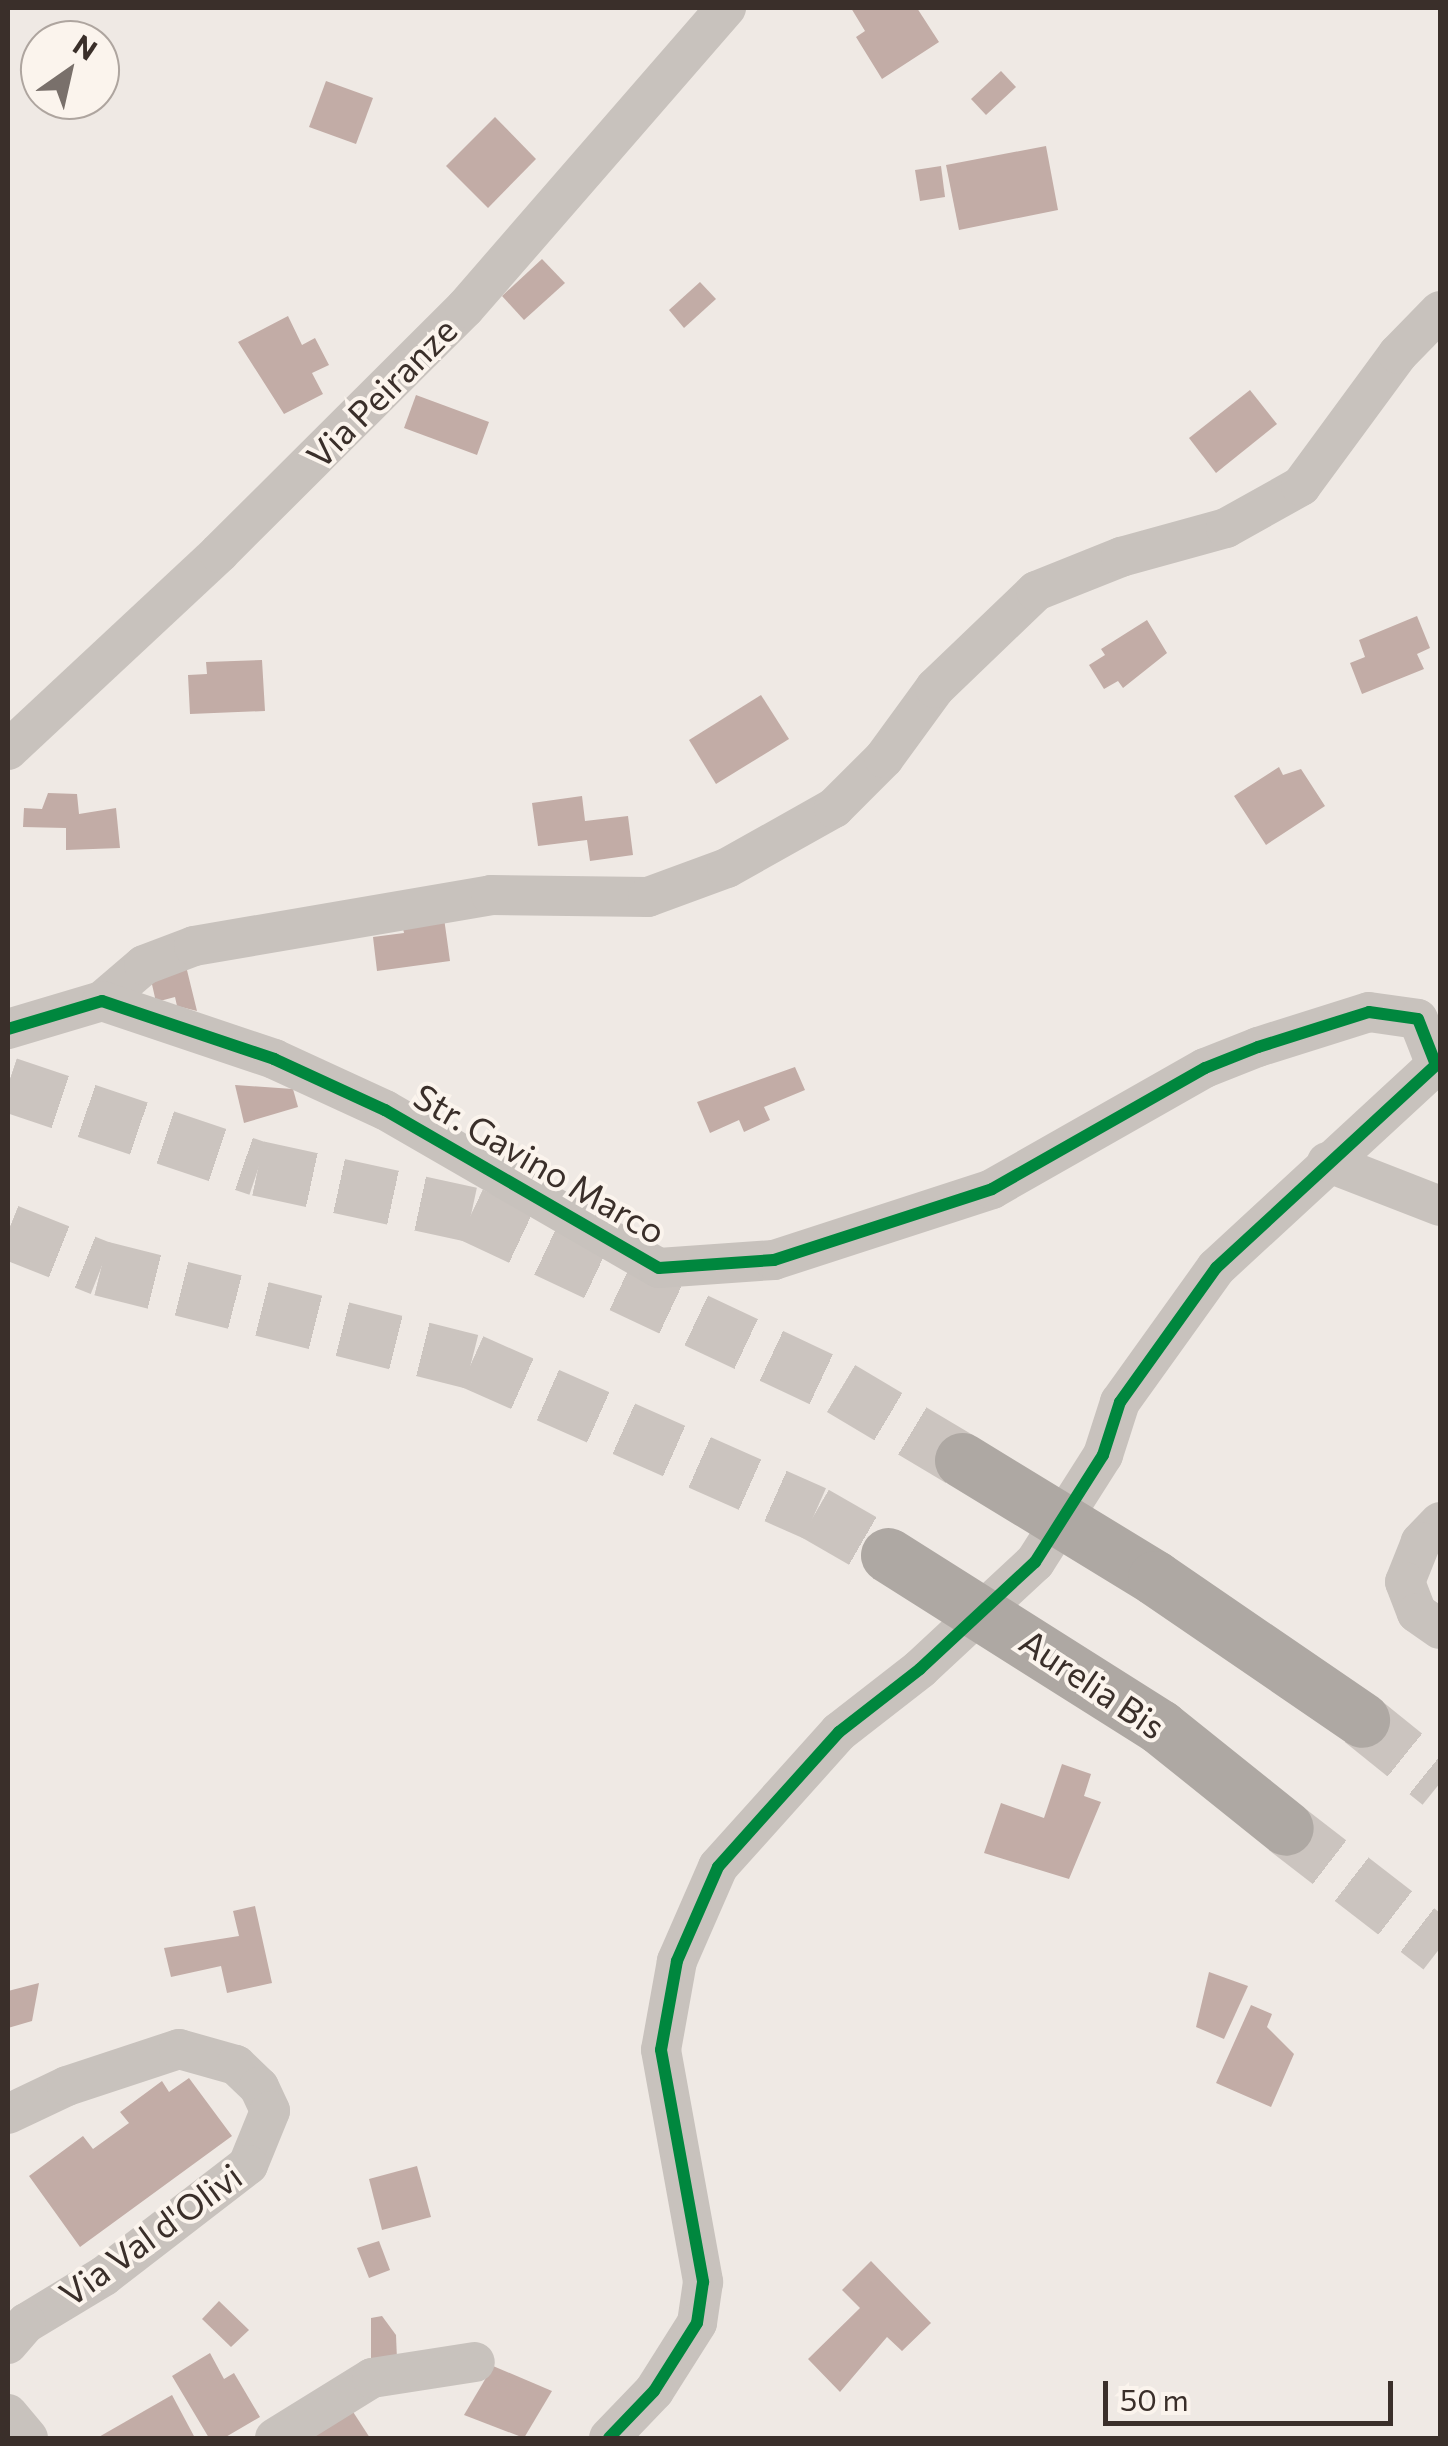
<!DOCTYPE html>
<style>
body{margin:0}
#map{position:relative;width:1448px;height:2446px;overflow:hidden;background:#efe9e4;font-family:Commissioner,sans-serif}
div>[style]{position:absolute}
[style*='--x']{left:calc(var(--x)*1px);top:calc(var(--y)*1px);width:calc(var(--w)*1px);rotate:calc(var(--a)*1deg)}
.building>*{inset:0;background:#c2aca6}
.highway-tunnel>*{height:55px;margin-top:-27.5px;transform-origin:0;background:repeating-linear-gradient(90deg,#cbc4bf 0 55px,transparent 0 83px)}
.minor>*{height:40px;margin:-20px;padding:0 20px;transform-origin:20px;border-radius:20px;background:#c8c2bd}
.highway-bridge>*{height:55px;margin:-27.5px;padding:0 27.5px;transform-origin:27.5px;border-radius:27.5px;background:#aea8a3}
.cycleway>*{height:12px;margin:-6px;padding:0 6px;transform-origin:6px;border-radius:6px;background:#00873e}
span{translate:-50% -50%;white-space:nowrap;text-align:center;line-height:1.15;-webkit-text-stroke:8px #fbf4ed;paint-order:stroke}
.street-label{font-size:35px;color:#3a2f2a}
.frame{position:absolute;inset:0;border:10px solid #3a2f2a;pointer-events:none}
.north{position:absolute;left:20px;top:20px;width:100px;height:100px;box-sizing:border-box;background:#fbf4ed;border:2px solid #aea59f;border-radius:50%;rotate:34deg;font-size:28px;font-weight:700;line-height:40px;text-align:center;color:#3a2f2a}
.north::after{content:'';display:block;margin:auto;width:35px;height:45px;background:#79706b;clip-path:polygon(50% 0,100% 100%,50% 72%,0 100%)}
.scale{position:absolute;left:1103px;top:2381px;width:290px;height:45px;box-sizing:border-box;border:5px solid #3a2f2a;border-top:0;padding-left:12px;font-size:30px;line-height:35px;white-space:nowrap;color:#3a2f2a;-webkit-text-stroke:8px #fbf4ed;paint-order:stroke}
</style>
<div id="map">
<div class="building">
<i style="clip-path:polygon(851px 8px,917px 8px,939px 42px,882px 79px,856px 37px,865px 31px)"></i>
<i style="clip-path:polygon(1001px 71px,1016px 87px,986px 115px,971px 99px)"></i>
<i style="clip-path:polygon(326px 81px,373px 98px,356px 144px,309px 127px)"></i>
<i style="clip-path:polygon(495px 117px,536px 159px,488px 208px,446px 166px)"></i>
<i style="clip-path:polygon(1046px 146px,1058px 210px,959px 230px,946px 165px)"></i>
<i style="clip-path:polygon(941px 166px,945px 197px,920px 201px,915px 170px)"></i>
<i style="clip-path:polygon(542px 259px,565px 283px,524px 320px,502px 296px)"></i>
<i style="clip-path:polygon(700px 282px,716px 299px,684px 328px,669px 310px)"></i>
<i style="clip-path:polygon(288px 316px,302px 345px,315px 338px,329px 365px,312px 373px,323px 394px,284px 414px,238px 342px)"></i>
<i style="clip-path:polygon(1250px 390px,1277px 424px,1216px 473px,1189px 438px)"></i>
<i style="clip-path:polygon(416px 395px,489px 422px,477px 455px,404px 428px)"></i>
<i style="clip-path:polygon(1417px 616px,1430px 648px,1417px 654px,1424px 669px,1362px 694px,1350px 663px,1365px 657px,1359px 640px)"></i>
<i style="clip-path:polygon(1147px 620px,1167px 653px,1123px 688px,1118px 681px,1104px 689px,1089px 665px,1105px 655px,1101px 649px)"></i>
<i style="clip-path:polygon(262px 660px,265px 711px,190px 714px,188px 675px,207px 674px,206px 662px)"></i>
<i style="clip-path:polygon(761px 695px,789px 739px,716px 784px,689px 740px)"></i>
<i style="clip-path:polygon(1279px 767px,1283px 775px,1301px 769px,1325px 806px,1266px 845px,1234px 796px)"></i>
<i style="clip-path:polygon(48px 793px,77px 794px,79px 814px,116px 808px,120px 848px,66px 850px,66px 828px,23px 827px,24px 808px,42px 809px)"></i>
<i style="clip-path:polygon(582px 796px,585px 821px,628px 816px,633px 855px,590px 861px,587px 840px,538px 846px,532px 803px)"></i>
<i style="clip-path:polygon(444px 918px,450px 961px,377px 971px,373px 937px,404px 933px,402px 924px)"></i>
<i style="clip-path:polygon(185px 962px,197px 1011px,177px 1006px,175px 997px,156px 1002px,151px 980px)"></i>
<i style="clip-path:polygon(795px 1067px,805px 1090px,764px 1107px,770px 1120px,744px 1132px,739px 1120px,710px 1133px,697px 1102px)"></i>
<i style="clip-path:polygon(235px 1085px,293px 1089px,298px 1107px,244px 1123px)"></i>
<i style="clip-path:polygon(1062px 1764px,1091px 1774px,1084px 1796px,1101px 1802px,1069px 1879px,984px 1853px,1001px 1803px,1044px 1818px)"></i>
<i style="clip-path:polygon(255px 1906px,272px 1983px,227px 1993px,221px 1966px,171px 1977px,164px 1948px,239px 1936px,233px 1911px)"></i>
<i style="clip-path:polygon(1209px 1972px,1248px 1986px,1224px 2039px,1196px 2027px)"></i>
<i style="clip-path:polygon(39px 1983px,32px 2021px,8px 2028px,8px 1991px)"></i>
<i style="clip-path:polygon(1251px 2005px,1272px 2014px,1267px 2027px,1294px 2054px,1271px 2107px,1216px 2083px)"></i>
<i style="clip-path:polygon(189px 2078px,232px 2136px,80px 2247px,29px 2176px,83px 2136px,93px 2149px,129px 2123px,120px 2112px,162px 2081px,169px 2092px)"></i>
<i style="clip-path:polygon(417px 2166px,431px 2217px,382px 2230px,369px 2179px)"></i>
<i style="clip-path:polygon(379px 2241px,390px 2270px,369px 2278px,357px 2248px)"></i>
<i style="clip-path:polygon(871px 2261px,931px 2323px,902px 2351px,887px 2337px,840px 2392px,808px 2359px,860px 2308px,842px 2290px)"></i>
<i style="clip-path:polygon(219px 2301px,249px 2330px,231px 2347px,202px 2319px)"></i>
<i style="clip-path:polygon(382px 2316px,396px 2335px,397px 2360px,371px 2361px,371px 2318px)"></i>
<i style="clip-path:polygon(210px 2353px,224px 2379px,234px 2373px,260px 2417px,224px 2438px,209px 2438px,172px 2376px)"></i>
<i style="clip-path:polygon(493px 2366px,552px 2391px,524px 2438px,464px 2415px)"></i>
<i style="clip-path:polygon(172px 2395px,195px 2438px,97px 2438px)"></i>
<i style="clip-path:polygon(346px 2401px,370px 2438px,288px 2438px)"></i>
</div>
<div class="highway-tunnel">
<i style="--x:8;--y:1084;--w:264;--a:18.6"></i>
<i style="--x:258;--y:1168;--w:218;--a:12.2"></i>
<i style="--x:471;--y:1214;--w:409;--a:25.2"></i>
<i style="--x:841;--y:1388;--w:141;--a:30.8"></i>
<i style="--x:8;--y:1231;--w:100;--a:21.7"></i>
<i style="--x:101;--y:1268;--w:382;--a:14.1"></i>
<i style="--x:472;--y:1361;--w:375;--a:23.9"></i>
<i style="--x:815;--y:1513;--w:84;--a:29.9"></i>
<i style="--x:1362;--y:1720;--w:100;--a:38.9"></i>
<i style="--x:1286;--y:1828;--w:195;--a:37.7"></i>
</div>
<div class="minor">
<i style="--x:8;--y:750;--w:289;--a:-43"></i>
<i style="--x:219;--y:553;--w:347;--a:-44.9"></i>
<i style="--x:465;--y:308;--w:398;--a:-49"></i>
<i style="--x:102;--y:1001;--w:55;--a:-40.6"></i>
<i style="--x:144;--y:965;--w:53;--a:-20.8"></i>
<i style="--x:194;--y:946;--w:301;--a:-9.7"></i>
<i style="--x:491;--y:895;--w:157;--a:0.7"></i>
<i style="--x:648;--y:897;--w:84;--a:-20.2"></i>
<i style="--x:727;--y:868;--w:123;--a:-29.3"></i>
<i style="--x:834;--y:808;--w:71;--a:-45"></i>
<i style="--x:884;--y:758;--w:87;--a:-53.9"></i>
<i style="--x:935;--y:688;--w:140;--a:-43.8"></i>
<i style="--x:1036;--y:591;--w:92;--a:-21.8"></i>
<i style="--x:1121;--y:557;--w:109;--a:-15.4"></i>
<i style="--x:1226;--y:528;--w:86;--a:-29.2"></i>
<i style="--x:1301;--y:486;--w:164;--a:-53.7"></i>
<i style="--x:1398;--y:354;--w:60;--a:-45.7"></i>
<i style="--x:8;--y:1029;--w:98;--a:-16.6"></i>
<i style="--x:102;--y:1001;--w:182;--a:18.6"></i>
<i style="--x:274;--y:1059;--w:122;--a:24.7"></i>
<i style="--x:385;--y:1110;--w:316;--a:30"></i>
<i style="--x:659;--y:1268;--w:115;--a:-4"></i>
<i style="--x:774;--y:1260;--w:229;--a:-18"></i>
<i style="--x:992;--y:1189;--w:245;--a:-29.6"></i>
<i style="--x:1205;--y:1068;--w:57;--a:-21.6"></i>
<i style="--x:1258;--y:1047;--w:116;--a:-17.5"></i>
<i style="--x:1369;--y:1012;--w:49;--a:8.1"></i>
<i style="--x:1418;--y:1019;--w:49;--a:68.6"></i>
<i style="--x:1436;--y:1065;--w:299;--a:137.3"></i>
<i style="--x:1216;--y:1268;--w:165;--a:125.6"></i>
<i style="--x:1120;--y:1402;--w:56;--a:107.8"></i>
<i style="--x:1103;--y:1455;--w:127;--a:122.4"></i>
<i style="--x:1035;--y:1562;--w:157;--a:137.1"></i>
<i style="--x:920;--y:1669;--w:103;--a:142.1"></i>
<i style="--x:839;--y:1732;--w:181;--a:131.9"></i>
<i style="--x:718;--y:1867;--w:103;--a:113.6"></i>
<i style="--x:677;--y:1961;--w:90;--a:100.2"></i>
<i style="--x:661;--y:2050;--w:236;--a:79.7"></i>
<i style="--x:703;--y:2282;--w:41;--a:98.3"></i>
<i style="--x:697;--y:2323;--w:80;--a:122.3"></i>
<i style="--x:654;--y:2391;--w:65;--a:133.8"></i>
<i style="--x:1327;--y:1162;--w:121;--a:21.3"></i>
<i style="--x:1440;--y:1522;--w:28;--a:134"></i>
<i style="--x:1421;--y:1542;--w:43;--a:111.8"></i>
<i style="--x:1405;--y:1582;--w:33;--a:69"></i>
<i style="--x:1417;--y:1613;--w:28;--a:35"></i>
<i style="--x:8;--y:2114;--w:65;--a:-25.4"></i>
<i style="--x:67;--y:2086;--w:118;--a:-18.3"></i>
<i style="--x:179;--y:2049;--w:59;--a:15.7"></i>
<i style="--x:236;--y:2065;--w:32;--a:44"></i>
<i style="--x:259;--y:2087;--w:26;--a:65"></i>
<i style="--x:270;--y:2111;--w:58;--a:112.2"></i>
<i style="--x:248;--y:2165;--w:182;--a:142.4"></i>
<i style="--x:104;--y:2276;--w:91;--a:148.9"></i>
<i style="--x:26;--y:2323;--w:28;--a:131"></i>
<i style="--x:8;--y:2414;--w:31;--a:50"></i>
<i style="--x:275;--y:2438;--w:114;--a:-31.7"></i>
<i style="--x:372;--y:2378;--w:104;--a:-8.8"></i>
</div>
<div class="highway-bridge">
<i style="--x:962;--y:1460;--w:226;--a:31.4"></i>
<i style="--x:1155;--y:1578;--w:251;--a:34.4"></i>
<i style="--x:888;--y:1555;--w:322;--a:32.3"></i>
<i style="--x:1160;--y:1727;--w:161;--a:38.7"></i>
</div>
<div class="cycleway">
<i style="--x:8;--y:1029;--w:98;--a:-16.6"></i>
<i style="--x:102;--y:1001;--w:182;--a:18.6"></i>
<i style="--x:274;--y:1059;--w:122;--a:24.7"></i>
<i style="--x:385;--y:1110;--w:316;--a:30"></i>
<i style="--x:659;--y:1268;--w:115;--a:-4"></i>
<i style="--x:774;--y:1260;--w:229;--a:-18"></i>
<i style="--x:992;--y:1189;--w:245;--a:-29.6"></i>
<i style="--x:1205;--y:1068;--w:57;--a:-21.6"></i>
<i style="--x:1258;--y:1047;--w:116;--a:-17.5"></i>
<i style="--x:1369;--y:1012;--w:49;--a:8.1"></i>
<i style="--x:1418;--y:1019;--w:49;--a:68.6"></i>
<i style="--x:1436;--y:1065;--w:299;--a:137.3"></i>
<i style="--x:1216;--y:1268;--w:165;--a:125.6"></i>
<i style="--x:1120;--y:1402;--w:56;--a:107.8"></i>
<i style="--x:1103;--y:1455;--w:127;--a:122.4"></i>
<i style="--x:1035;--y:1562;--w:157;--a:137.1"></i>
<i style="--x:920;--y:1669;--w:103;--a:142.1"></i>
<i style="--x:839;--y:1732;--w:181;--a:131.9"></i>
<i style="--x:718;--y:1867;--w:103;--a:113.6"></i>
<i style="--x:677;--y:1961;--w:90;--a:100.2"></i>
<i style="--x:661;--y:2050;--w:236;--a:79.7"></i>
<i style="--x:703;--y:2282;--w:41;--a:98.3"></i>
<i style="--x:697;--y:2323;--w:80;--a:122.3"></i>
<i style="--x:654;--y:2391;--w:65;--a:133.8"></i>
</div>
<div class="street-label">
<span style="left:381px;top:392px;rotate:-45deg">Via Peiranze</span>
<span style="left:540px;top:1163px;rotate:30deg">Str. Gavino Marco</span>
<span style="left:1093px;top:1683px;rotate:34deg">Aurelia Bis</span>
<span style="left:150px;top:2234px;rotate:-36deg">Via Val d'Olivi</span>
</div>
<div class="frame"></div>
<div class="north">N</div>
<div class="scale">50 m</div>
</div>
